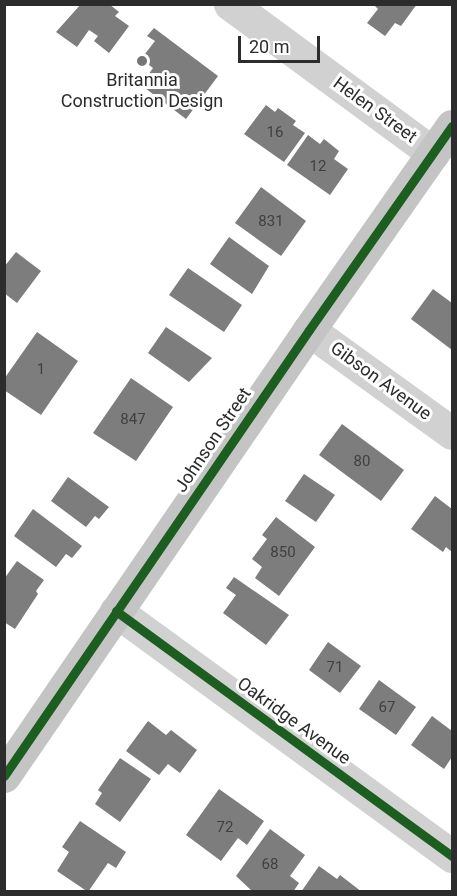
<!DOCTYPE html>
<style>
body{margin:0}
#map{position:relative;width:457px;height:896px;overflow:hidden;background:#fff;font-family:Roboto,sans-serif}
div>[style]{position:absolute}
[style*='--x']{left:calc(var(--x)*1px);top:calc(var(--y)*1px);width:calc(var(--w)*1px);rotate:calc(var(--a)*1deg)}
.building>*{inset:0;background:#7d7d7d}
.minor>*{height:33px;margin:-16.5px;padding:0 16.5px;transform-origin:16.5px;border-radius:16.5px;background:#d1d1d1}
.major>*{height:33px;margin:-16.5px;padding:0 16.5px;transform-origin:16.5px;border-radius:16.5px;background:#c4c4c4}
.cycleway>*{height:9px;margin:-4.5px;padding:0 4.5px;transform-origin:4.5px;border-radius:4.5px;background:#1b5e20}
.dots>*{width:16px;height:16px;translate:-50% -50%;box-sizing:border-box;border:3px solid #fff;border-radius:50%}
span{translate:-50% -50%;white-space:nowrap;text-align:center;line-height:1.15;-webkit-text-stroke:6px #fff;paint-order:stroke}
.number-label{font-size:15px;color:#404040}
.number-label span{-webkit-text-stroke-width:0}
.poi-label{font-size:18px;color:#2c2c2c}
.street-label{font-size:18px;color:#2c2c2c}
.frame{position:absolute;inset:0;border:6px solid #2c2c2c;pointer-events:none}
.scale{position:absolute;left:238px;top:36px;width:82px;height:27px;box-sizing:border-box;border:3px solid #2c2c2c;border-top:0;padding-left:8px;font-size:18px;line-height:21px;white-space:nowrap;color:#2c2c2c;-webkit-text-stroke:4px #fff;paint-order:stroke}
</style>
<div id="map">
<div class="building">
<i style="clip-path:polygon(81px 4px,109px 4px,119px 12px,115px 16px,129px 26px,109px 53px,94px 41px,98px 36px,89px 30px,77px 47px,56px 32px)"></i>
<i style="clip-path:polygon(373px 4px,417px 4px,401px 26px,395px 23px,385px 36px,367px 23px,378px 9px)"></i>
<i style="clip-path:polygon(154px 28px,218px 76px,186px 119px,141px 85px,153px 68px,141px 59px,155px 41px,147px 36px)"></i>
<i style="clip-path:polygon(266px 105px,275px 112px,278px 108px,296px 121px,293px 125px,305px 133px,284px 162px,244px 134px)"></i>
<i style="clip-path:polygon(308px 135px,320px 144px,324px 139px,339px 151px,334px 159px,348px 169px,330px 195px,287px 165px)"></i>
<i style="clip-path:polygon(261px 187px,306px 221px,281px 256px,235px 223px)"></i>
<i style="clip-path:polygon(229px 237px,269px 266px,252px 294px,210px 264px)"></i>
<i style="clip-path:polygon(16px 252px,41px 271px,17px 303px,4px 293px,4px 267px)"></i>
<i style="clip-path:polygon(188px 268px,242px 305px,224px 332px,169px 295px)"></i>
<i style="clip-path:polygon(433px 289px,452px 303px,452px 350px,411px 319px)"></i>
<i style="clip-path:polygon(166px 327px,212px 358px,189px 382px,148px 353px)"></i>
<i style="clip-path:polygon(37px 332px,78px 361px,41px 415px,4px 390px,4px 379px)"></i>
<i style="clip-path:polygon(131px 378px,173px 407px,136px 461px,93px 433px)"></i>
<i style="clip-path:polygon(342px 424px,404px 470px,381px 501px,319px 455px)"></i>
<i style="clip-path:polygon(304px 474px,335px 495px,316px 522px,285px 501px)"></i>
<i style="clip-path:polygon(68px 477px,109px 507px,99px 519px,95px 516px,86px 527px,51px 501px)"></i>
<i style="clip-path:polygon(435px 496px,452px 509px,452px 552px,446px 547px,443px 552px,411px 529px)"></i>
<i style="clip-path:polygon(33px 509px,82px 546px,72px 558px,66px 554px,56px 567px,14px 536px)"></i>
<i style="clip-path:polygon(276px 517px,315px 547px,279px 596px,255px 578px,262px 567px,252px 559px,267px 539px,262px 535px)"></i>
<i style="clip-path:polygon(17px 561px,44px 580px,36px 591px,38px 594px,15px 629px,4px 622px,4px 579px)"></i>
<i style="clip-path:polygon(234px 577px,289px 615px,266px 645px,223px 613px,236px 595px,226px 588px)"></i>
<i style="clip-path:polygon(328px 642px,361px 666px,340px 693px,309px 670px)"></i>
<i style="clip-path:polygon(379px 680px,416px 707px,396px 735px,359px 709px)"></i>
<i style="clip-path:polygon(432px 716px,452px 731px,452px 757px,444px 769px,411px 745px)"></i>
<i style="clip-path:polygon(148px 721px,166px 735px,171px 730px,197px 750px,180px 773px,168px 764px,159px 775px,126px 751px)"></i>
<i style="clip-path:polygon(120px 758px,151px 779px,120px 822px,95px 804px,102px 793px,98px 790px)"></i>
<i style="clip-path:polygon(219px 789px,264px 821px,247px 845px,238px 838px,221px 861px,186px 835px)"></i>
<i style="clip-path:polygon(80px 821px,126px 852px,116px 868px,108px 863px,88px 892px,57px 871px,69px 852px,62px 847px)"></i>
<i style="clip-path:polygon(270px 829px,305px 855px,290px 876px,299px 883px,293px 892px,253px 892px,236px 876px)"></i>
<i style="clip-path:polygon(319px 866px,337px 879px,340px 875px,362px 892px,301px 892px)"></i>
</div>
<div class="minor">
<i style="--x:230;--y:4;--w:252;--a:36.3"></i>
<i style="--x:309;--y:330;--w:176;--a:35.8"></i>
<i style="--x:116;--y:611;--w:416;--a:36.1"></i>
</div>
<div class="major">
<i style="--x:4;--y:776;--w:540;--a:-55.63"></i>
<i style="--x:309;--y:330;--w:249;--a:-55"></i>
</div>
<div class="cycleway">
<i style="--x:116;--y:611;--w:416;--a:36.1"></i>
<i style="--x:4;--y:776;--w:540;--a:-55.63"></i>
<i style="--x:309;--y:330;--w:249;--a:-55"></i>
</div>
<div class="dots">
<i style="left:142px;top:61px;background:#767676"></i>
</div>
<div class="number-label">
<span style="left:275px;top:133px">16</span>
<span style="left:318px;top:167px">12</span>
<span style="left:271px;top:222px">831</span>
<span style="left:41px;top:370px">1</span>
<span style="left:133px;top:420px">847</span>
<span style="left:362px;top:462px">80</span>
<span style="left:283px;top:553px">850</span>
<span style="left:335px;top:668px">71</span>
<span style="left:387px;top:708px">67</span>
<span style="left:225px;top:828px">72</span>
<span style="left:270px;top:865px">68</span>
</div>
<div class="poi-label">
<span style="left:142px;top:91px">Britannia<br>Construction Design</span>
</div>
<div class="street-label">
<span style="left:375px;top:110px;rotate:36deg">Helen Street</span>
<span style="left:381px;top:381px;rotate:36deg">Gibson Avenue</span>
<span style="left:213px;top:440px;rotate:-56deg">Johnson Street</span>
<span style="left:294px;top:721px;rotate:36deg">Oakridge Avenue</span>
</div>
<div class="frame"></div>
<div class="scale">20 m</div>
</div>
